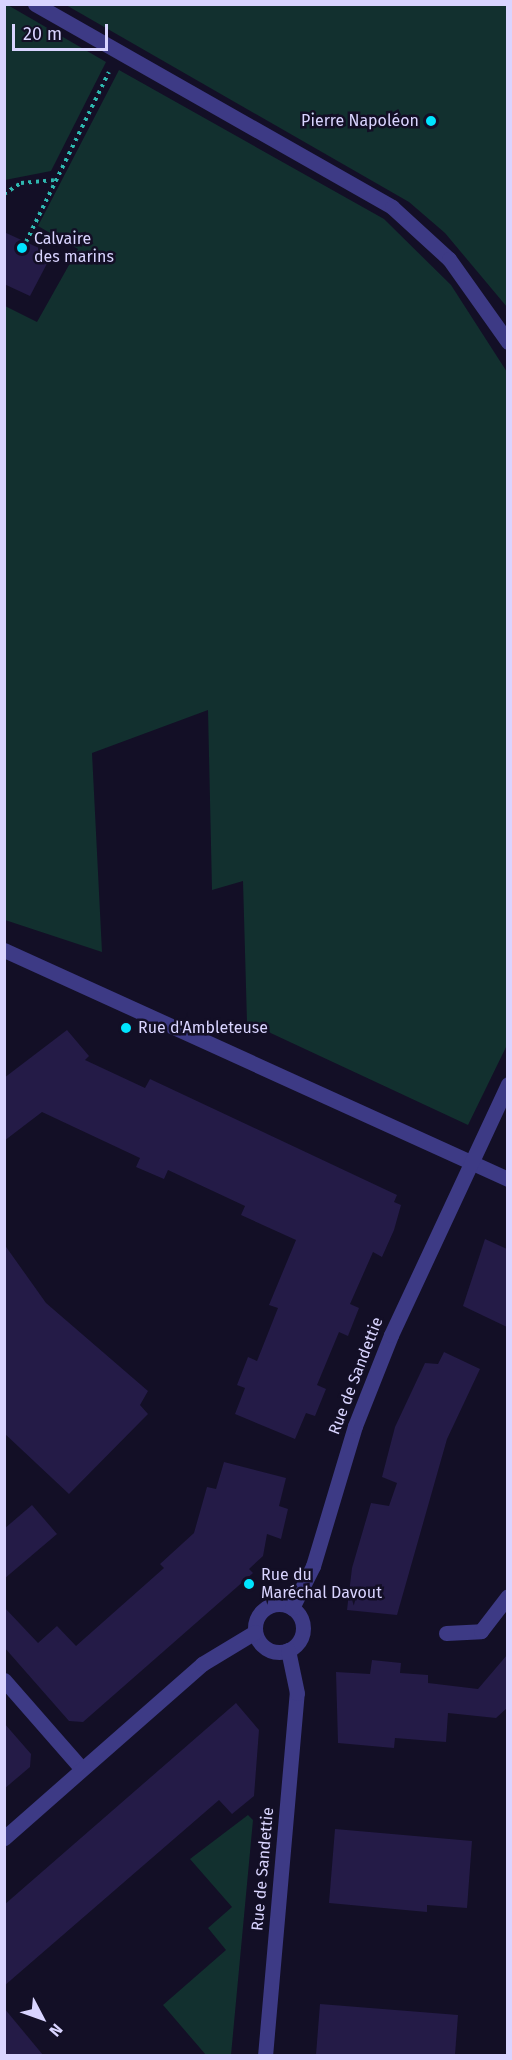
<!DOCTYPE html>
<meta charset="utf-8">
<style>
body{margin:0}
#map{position:relative;width:512px;height:2060px;overflow:hidden;background:#130f26;font-family:"Fira Sans",sans-serif}
div>[style]{position:absolute}
[style*='--x']{left:calc(var(--x)*1px);top:calc(var(--y)*1px);width:calc(var(--w)*1px);rotate:calc(var(--a)*1deg)}
.green>*{inset:0;background:#12302f}
.building>*{inset:0;background:#241b47}
.path>*{height:4px;margin-top:-2px;transform-origin:0;background:repeating-linear-gradient(90deg,#2fb8b0 0 3px,transparent 0 7.5px)}
.minor>*{height:15px;margin:-7.5px;padding:0 7.5px;transform-origin:7.5px;border-radius:7.5px;background:#3d3a85}
.minor>.ring{margin:-7.5px;padding:0;box-sizing:content-box;background:none;border:15px solid #3d3a85;border-radius:50%}
.dots>*{width:16px;height:16px;translate:-50% -50%;box-sizing:border-box;border:3px solid #130f26;border-radius:50%}
span{translate:-50% -50%;white-space:nowrap;text-align:center;line-height:1.15;-webkit-text-stroke:5px #130f26;paint-order:stroke}
.poi-label{font-size:16px;color:#d9d4ff}
.right{translate:-100% -50%;text-align:right}
.left{translate:0 -50%;text-align:left}
.street-label{font-size:16px;color:#d9d4ff}
.frame{position:absolute;inset:0;border:6px solid #d9d4ff;pointer-events:none}
.north{position:absolute;left:12px;top:1988px;width:60px;height:60px;-webkit-text-stroke:4px #130f26;paint-order:stroke;rotate:131deg;font-size:16px;font-weight:700;line-height:24px;text-align:center;color:#d9d4ff}
.north::after{content:'';display:block;margin:auto;width:21px;height:27px;background:#d9d4ff;clip-path:polygon(50% 0,100% 100%,50% 72%,0 100%)}
.scale{position:absolute;left:12px;top:24px;width:96px;height:27px;box-sizing:border-box;border:3px solid #d9d4ff;border-top:0;padding-left:8px;font-size:18px;line-height:21px;white-space:nowrap;color:#d9d4ff;-webkit-text-stroke:4px #130f26;paint-order:stroke}
</style>
<div id="map">
<div class="green">
<i style="clip-path:polygon(6px 4px,106px 62px,51px 171px,5px 180px)"></i>
<i style="clip-path:polygon(66px 5px,507px 5px,507px 307px,445px 233px,409px 202px)"></i>
<i style="clip-path:polygon(119px 70px,384px 219px,451px 285px,507px 372px,507px 1045px,468px 1125px,247px 1022px,243px 881px,212px 890px,208px 710px,92px 753px,102px 952px,5px 920px,5px 306px,37px 322px,78px 249px,38px 226px)"></i>
<i style="clip-path:polygon(248px 1815px,253px 1820px,231px 2055px,206px 2055px,163px 2005px,226px 1950px,208px 1928px,232px 1907px,190px 1859px)"></i>
</div>
<div class="building">
<i style="clip-path:polygon(4px 232px,52px 254px,30px 296px,4px 284px)"></i>
<i style="clip-path:polygon(67px 1030px,89px 1056px,85px 1060px,145px 1088px,150px 1079px,397px 1195px,394px 1202px,401px 1205px,394px 1230px,382px 1257px,373px 1252px,350px 1304px,359px 1308px,348px 1336px,339px 1332px,317px 1385px,326px 1389px,315px 1416px,306px 1413px,295px 1439px,235px 1414px,245px 1388px,237px 1385px,248px 1357px,257px 1361px,278px 1308px,269px 1305px,296px 1240px,241px 1215px,245px 1206px,168px 1170px,164px 1179px,136px 1167px,140px 1158px,42px 1112px,4px 1141px,4px 1078px)"></i>
<i style="clip-path:polygon(485px 1239px,507px 1249px,507px 1327px,463px 1306px)"></i>
<i style="clip-path:polygon(4px 1244px,46px 1303px,148px 1391px,140px 1405px,148px 1414px,69px 1494px,4px 1433px)"></i>
<i style="clip-path:polygon(444px 1352px,480px 1369px,447px 1439px,397px 1615px,347px 1610px,352px 1568px,371px 1503px,389px 1506px,397px 1483px,382px 1477px,395px 1427px,425px 1363px,438px 1364px)"></i>
<i style="clip-path:polygon(224px 1462px,286px 1478px,279px 1506px,288px 1509px,281px 1539px,267px 1534px,263px 1556px,249px 1569px,253px 1573px,83px 1722px,69px 1721px,4px 1647px,4px 1607px,38px 1643px,57px 1626px,76px 1646px,164px 1568px,160px 1564px,194px 1533px,207px 1487px,216px 1489px)"></i>
<i style="clip-path:polygon(32px 1505px,57px 1534px,4px 1579px,4px 1529px)"></i>
<i style="clip-path:polygon(507px 1655px,507px 1708px,496px 1718px,448px 1713px,446px 1742px,395px 1738px,394px 1748px,338px 1743px,336px 1672px,370px 1674px,372px 1660px,401px 1663px,400px 1673px,428px 1675px,428px 1683px,478px 1689px)"></i>
<i style="clip-path:polygon(236px 1703px,259px 1730px,254px 1796px,232px 1814px,219px 1800px,4px 1986px,4px 1905px)"></i>
<i style="clip-path:polygon(4px 1723px,31px 1754px,30px 1767px,4px 1789px)"></i>
<i style="clip-path:polygon(335px 1829px,472px 1841px,467px 1908px,427px 1905px,427px 1912px,329px 1903px)"></i>
<i style="clip-path:polygon(320px 2004px,458px 2015px,455px 2055px,316px 2055px)"></i>
<i style="clip-path:polygon(4px 2008px,43px 2055px,4px 2055px)"></i>
</div>
<div class="path">
<i style="--x:4;--y:194;--w:20;--a:-33"></i>
<i style="--x:21;--y:183;--w:33;--a:-5"></i>
<i style="--x:26;--y:242;--w:189;--a:-64"></i>
</div>
<div class="minor">
<i style="--x:35;--y:4;--w:411;--a:29.6"></i>
<i style="--x:392;--y:207;--w:77;--a:42.4"></i>
<i style="--x:449;--y:259;--w:102;--a:54.6"></i>
<i style="--x:4;--y:950;--w:554;--a:24.44"></i>
<i class="ring" style="left:255px;top:1604px;width:33px;height:33px"></i>
<i style="--x:292;--y:1608;--w:47;--a:-63.4"></i>
<i style="--x:313;--y:1566;--w:146;--a:-73.3"></i>
<i style="--x:355;--y:1426;--w:98;--a:-68.4"></i>
<i style="--x:391;--y:1335;--w:277;--a:-65"></i>
<i style="--x:446;--y:1633;--w:35;--a:-3"></i>
<i style="--x:481;--y:1631;--w:44;--a:-52.4"></i>
<i style="--x:4;--y:1680;--w:118;--a:48.8"></i>
<i style="--x:4;--y:1838;--w:264;--a:-41.3"></i>
<i style="--x:202;--y:1664;--w:62;--a:-31.1"></i>
<i style="--x:265;--y:2056;--w:364;--a:-85"></i>
<i style="--x:297;--y:1693;--w:44;--a:-101.8"></i>
</div>
<div class="dots">
<i style="left:431px;top:121px;background:#00e5ff"></i>
<i style="left:22px;top:248px;background:#00e5ff"></i>
<i style="left:126px;top:1028px;background:#00e5ff"></i>
<i style="left:249px;top:1584px;background:#00e5ff"></i>
</div>
<div class="poi-label">
<span class="right" style="left:419px;top:121px">Pierre Napoléon</span>
<span class="left" style="left:34px;top:248px">Calvaire<br>des marins</span>
<span class="left" style="left:138px;top:1028px">Rue d'Ambleteuse</span>
<span class="left" style="left:261px;top:1584px">Rue du<br>Maréchal Davout</span>
</div>
<div class="street-label">
<span style="left:356px;top:1376px;rotate:-69deg">Rue de Sandettie</span>
<span style="left:263px;top:1869px;rotate:-85deg">Rue de Sandettie</span>
</div>
<div class="frame"></div>
<div class="north">N</div>
<div class="scale">20 m</div>
</div>
